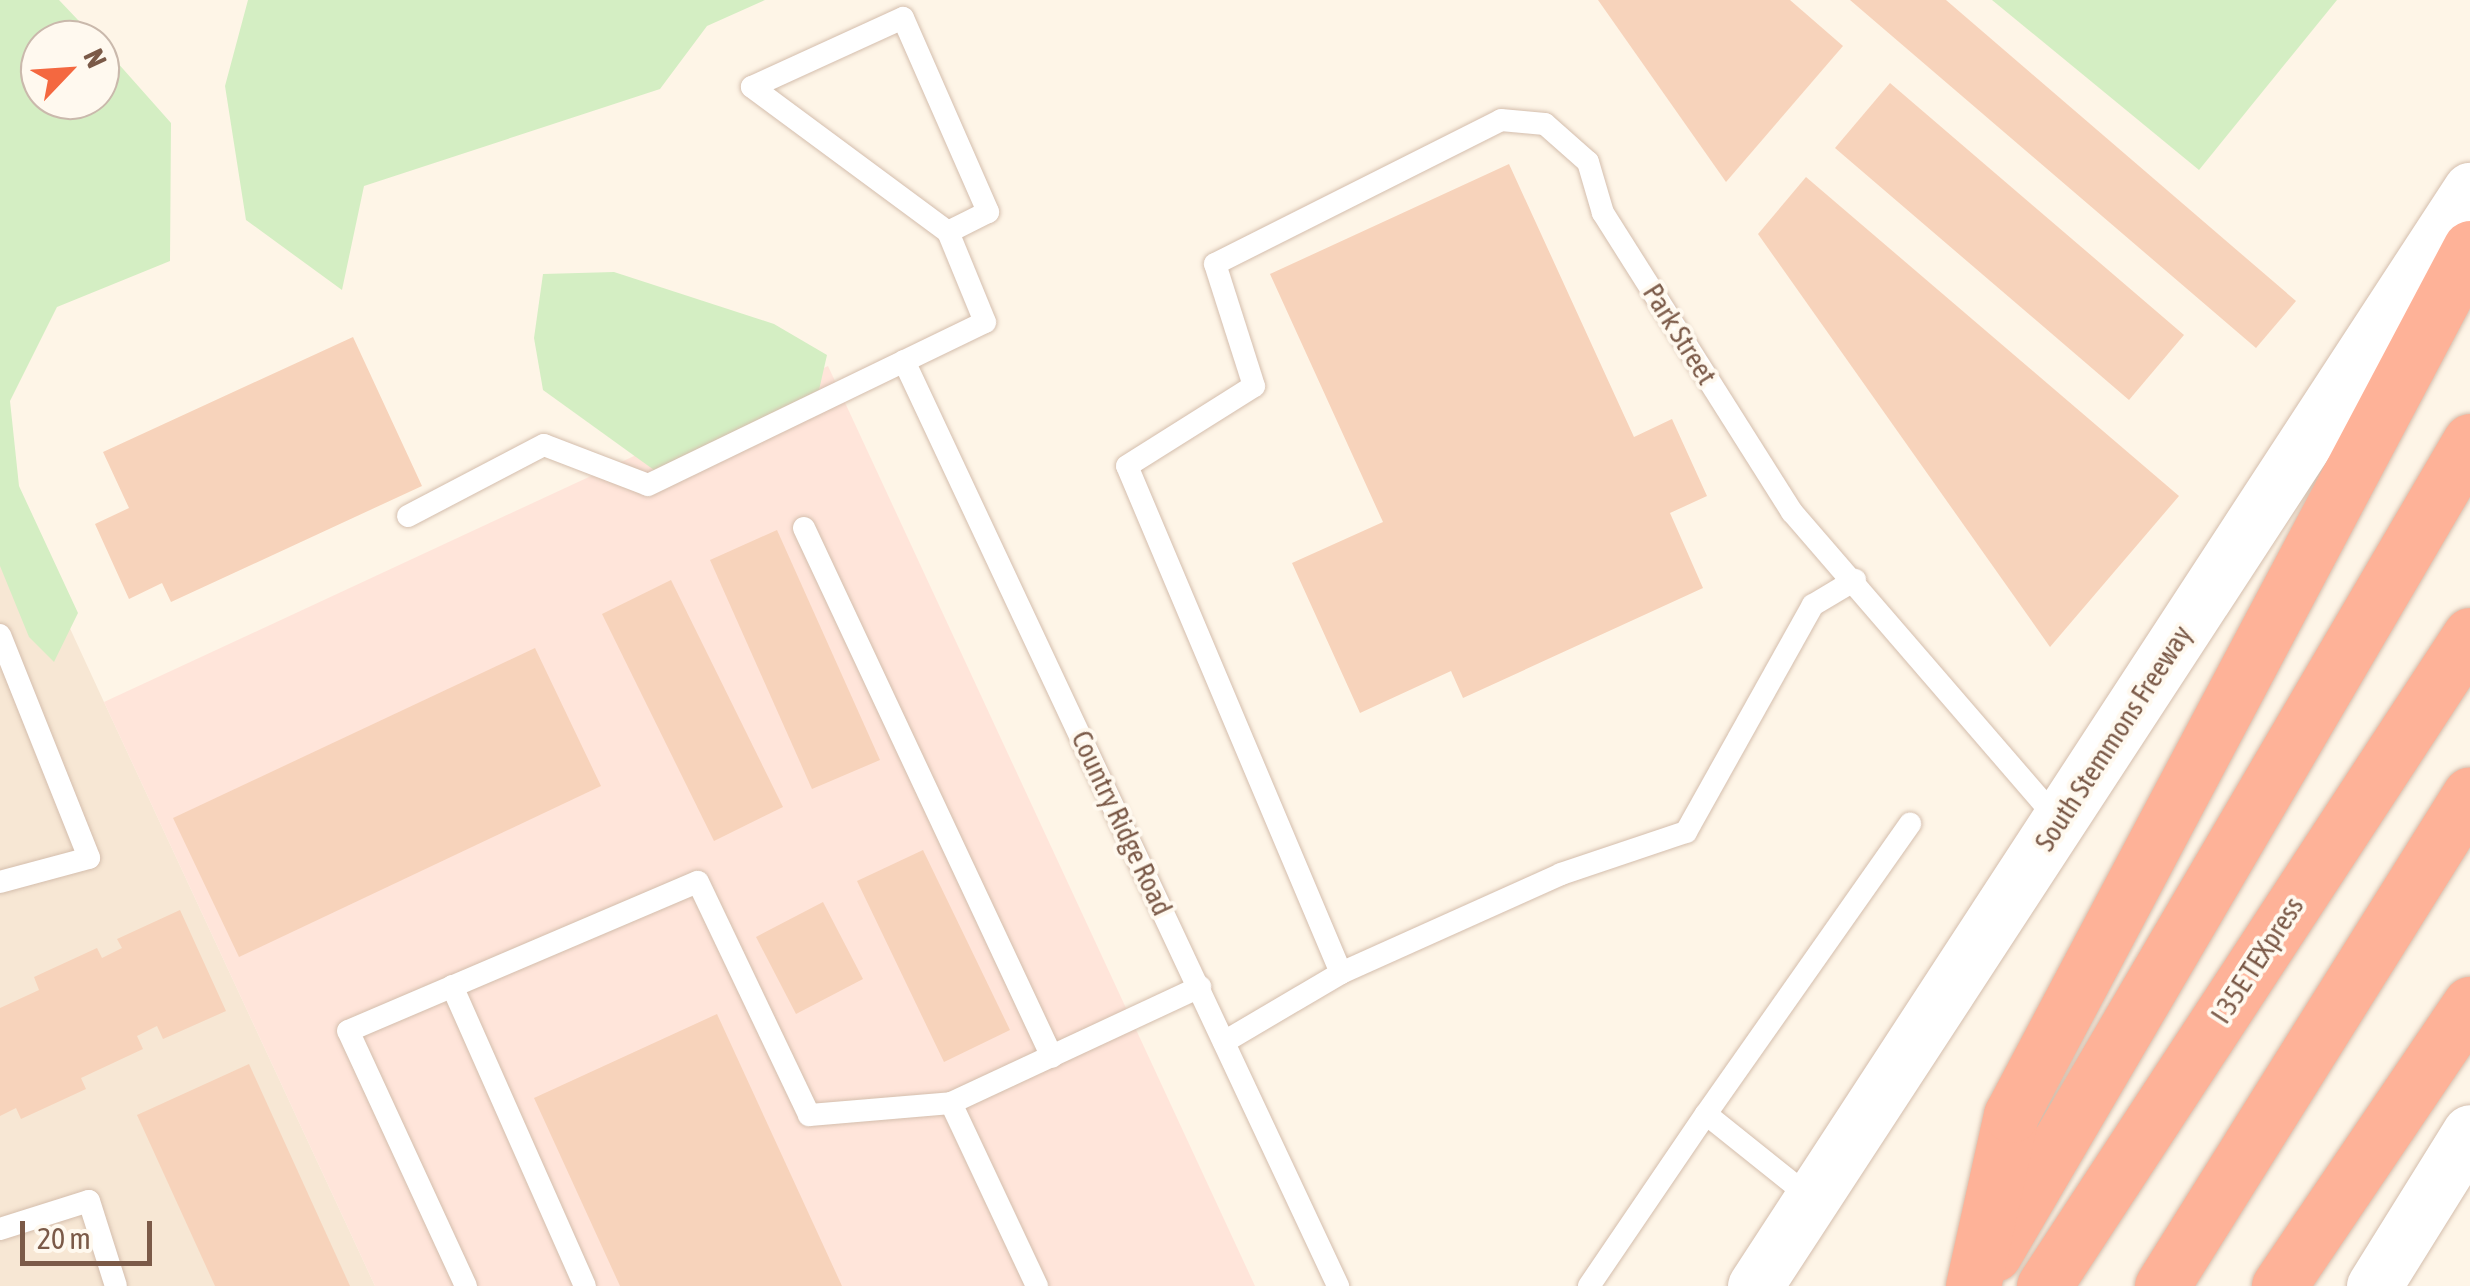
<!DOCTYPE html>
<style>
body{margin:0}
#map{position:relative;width:2470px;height:1286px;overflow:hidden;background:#fef5e7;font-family:"Asap Condensed",sans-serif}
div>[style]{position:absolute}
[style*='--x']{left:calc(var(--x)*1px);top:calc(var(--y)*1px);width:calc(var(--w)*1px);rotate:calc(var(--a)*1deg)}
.residential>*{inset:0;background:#f7e7d4}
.commercial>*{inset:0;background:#ffe5da}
.green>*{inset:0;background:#d4eec3}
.building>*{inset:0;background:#f7d3bb}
.roads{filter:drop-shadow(0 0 2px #d4bead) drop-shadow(0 0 2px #d4bead)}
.lane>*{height:22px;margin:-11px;padding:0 11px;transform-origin:11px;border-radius:11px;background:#fff}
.secondary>*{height:55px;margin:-27.5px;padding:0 27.5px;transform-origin:27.5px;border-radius:27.5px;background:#fff}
.highway>*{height:55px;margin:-27.5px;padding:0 27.5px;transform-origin:27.5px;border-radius:27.5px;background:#feb298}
span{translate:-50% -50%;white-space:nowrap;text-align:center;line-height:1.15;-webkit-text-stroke:8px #fff9ef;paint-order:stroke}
.street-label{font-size:28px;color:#7b5a48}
.north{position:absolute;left:20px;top:20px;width:100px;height:100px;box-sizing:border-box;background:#fff9ef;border:2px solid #cab9ac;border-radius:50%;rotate:65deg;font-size:28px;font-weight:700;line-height:40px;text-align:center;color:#7b5a48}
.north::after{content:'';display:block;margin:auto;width:35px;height:45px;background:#f46840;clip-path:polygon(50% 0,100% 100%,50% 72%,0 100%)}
.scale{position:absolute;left:20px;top:1221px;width:132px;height:45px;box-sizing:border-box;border:5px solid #7b5a48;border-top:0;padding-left:12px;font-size:30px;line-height:35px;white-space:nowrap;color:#7b5a48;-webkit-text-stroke:8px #fff9ef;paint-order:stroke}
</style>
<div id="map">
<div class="residential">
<i style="clip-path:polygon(0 477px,104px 702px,375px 1286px,0 1286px)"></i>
</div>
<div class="commercial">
<i style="clip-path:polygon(828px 366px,1255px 1286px,375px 1286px,104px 702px)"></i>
</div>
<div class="green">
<i style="clip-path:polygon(0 0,59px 0,97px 40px,40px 40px,40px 100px,100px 100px,100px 43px,171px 123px,170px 261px,57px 307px,10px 401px,19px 486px,78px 613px,54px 662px,29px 637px,0 566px)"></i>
<i style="clip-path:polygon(248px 0,765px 0,707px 26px,660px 89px,364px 186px,342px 290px,246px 220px,225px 86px)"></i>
<i style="clip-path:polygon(1992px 0,2337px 0,2199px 170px)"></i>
<i style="clip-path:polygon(614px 272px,774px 324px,827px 355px,819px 390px,654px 470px,543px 390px,534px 338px,543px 274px)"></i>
</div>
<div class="building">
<i style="clip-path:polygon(1598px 0,1790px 0,1843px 46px,1726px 182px)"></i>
<i style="clip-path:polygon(1850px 0,1946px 0,2296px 301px,2256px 348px)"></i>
<i style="clip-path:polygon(1890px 83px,2184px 335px,2129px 400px,1835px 148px)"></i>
<i style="clip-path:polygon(1509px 164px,1634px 437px,1672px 419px,1707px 496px,1670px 513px,1703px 588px,1463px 698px,1451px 671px,1360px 713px,1292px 563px,1383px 522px,1270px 274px)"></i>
<i style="clip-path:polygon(1806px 177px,2179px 496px,2050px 647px,1758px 234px)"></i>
<i style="clip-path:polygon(353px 337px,422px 486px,171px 602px,162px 583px,129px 599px,95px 524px,129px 508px,103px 452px)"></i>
<i style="clip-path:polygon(777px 530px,880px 760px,812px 789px,710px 560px)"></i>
<i style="clip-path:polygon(671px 580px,783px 807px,714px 841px,602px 614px)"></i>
<i style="clip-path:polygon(535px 648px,601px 786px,239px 957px,173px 818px)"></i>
<i style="clip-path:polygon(923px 850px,1010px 1030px,944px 1062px,857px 881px)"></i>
<i style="clip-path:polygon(823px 902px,863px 979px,796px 1014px,756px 937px)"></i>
<i style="clip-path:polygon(180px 910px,226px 1011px,163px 1039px,157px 1026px,137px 1036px,143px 1049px,81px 1078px,86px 1089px,21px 1119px,16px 1108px,0 1116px,0 1008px,39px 990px,34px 977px,97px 948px,102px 958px,122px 948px,117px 939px)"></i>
<i style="clip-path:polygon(717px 1014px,842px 1286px,620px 1286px,534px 1098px)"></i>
<i style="clip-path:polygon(249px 1064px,350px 1286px,215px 1286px,137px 1115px)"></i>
</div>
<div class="roads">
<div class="lane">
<i style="--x:904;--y:361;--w:1022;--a:64.86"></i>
<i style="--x:408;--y:516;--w:153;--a:-27.6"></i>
<i style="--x:544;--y:445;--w:111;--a:21"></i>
<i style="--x:648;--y:485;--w:374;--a:-25.8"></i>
<i style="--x:985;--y:322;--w:97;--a:-112.3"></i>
<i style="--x:948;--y:232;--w:244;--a:-143.5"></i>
<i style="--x:752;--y:87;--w:166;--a:-24.6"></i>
<i style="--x:903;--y:18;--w:212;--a:66.3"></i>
<i style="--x:988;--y:212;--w:45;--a:153.4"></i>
<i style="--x:804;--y:528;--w:584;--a:64.88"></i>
<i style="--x:0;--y:635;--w:240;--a:68.2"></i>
<i style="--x:89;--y:858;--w:92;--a:164.9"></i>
<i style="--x:1341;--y:973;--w:550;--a:-112.88"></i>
<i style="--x:1127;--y:466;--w:150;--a:-32.2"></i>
<i style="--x:1254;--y:386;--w:128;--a:-107.7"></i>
<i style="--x:1215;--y:264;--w:320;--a:-26.7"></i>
<i style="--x:1501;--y:120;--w:44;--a:5.2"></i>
<i style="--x:1545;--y:124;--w:57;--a:41.5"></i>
<i style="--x:1588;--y:162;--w:53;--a:73.6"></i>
<i style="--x:1603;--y:213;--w:354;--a:57.7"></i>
<i style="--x:1792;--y:512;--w:408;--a:49.2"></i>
<i style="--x:452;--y:986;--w:328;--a:66.1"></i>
<i style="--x:1224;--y:1042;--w:136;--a:-30.5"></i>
<i style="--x:1341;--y:973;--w:241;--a:-24.2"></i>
<i style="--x:1561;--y:874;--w:132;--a:-18.6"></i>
<i style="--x:1686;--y:832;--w:260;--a:-60.8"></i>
<i style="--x:1813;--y:605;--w:49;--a:-30.8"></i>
<i style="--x:1706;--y:1114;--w:355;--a:-54.9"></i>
<i style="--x:0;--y:1229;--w:93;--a:-17.5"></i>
<i style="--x:89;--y:1201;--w:89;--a:72.4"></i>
<i style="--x:466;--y:1286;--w:281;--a:-114.8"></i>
<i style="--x:348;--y:1031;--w:380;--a:-23.1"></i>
<i style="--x:698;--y:882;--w:258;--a:64.5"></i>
<i style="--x:809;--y:1115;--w:143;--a:-4.8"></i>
<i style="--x:1037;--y:1286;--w:202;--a:-115.2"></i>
<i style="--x:951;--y:1103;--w:275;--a:-25"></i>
<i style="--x:1589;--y:1286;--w:208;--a:-55.8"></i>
<i style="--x:1706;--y:1114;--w:136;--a:38.7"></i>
</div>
<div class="secondary">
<i style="--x:1755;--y:1286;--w:1309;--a:-56.88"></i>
<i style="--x:2374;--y:1286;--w:181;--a:-58.1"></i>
</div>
<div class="highway">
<i style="--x:1994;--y:1254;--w:942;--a:-59.65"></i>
<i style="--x:1973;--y:1286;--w:175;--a:-77.5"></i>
<i style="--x:2011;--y:1115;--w:981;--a:-62.1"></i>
<i style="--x:2044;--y:1286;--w:778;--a:-56.8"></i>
<i style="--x:2162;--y:1286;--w:580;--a:-57.95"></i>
<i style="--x:2279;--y:1286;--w:341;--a:-55.9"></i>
</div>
</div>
<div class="street-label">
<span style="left:1680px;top:334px;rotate:58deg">Park Street</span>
<span style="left:2113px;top:738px;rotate:-57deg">South Stemmons Freeway</span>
<span style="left:1122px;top:823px;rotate:65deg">Country Ridge Road</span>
<span style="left:2257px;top:960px;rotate:-57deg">I 35E TEXpress</span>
</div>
<div class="north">N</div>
<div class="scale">20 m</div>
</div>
